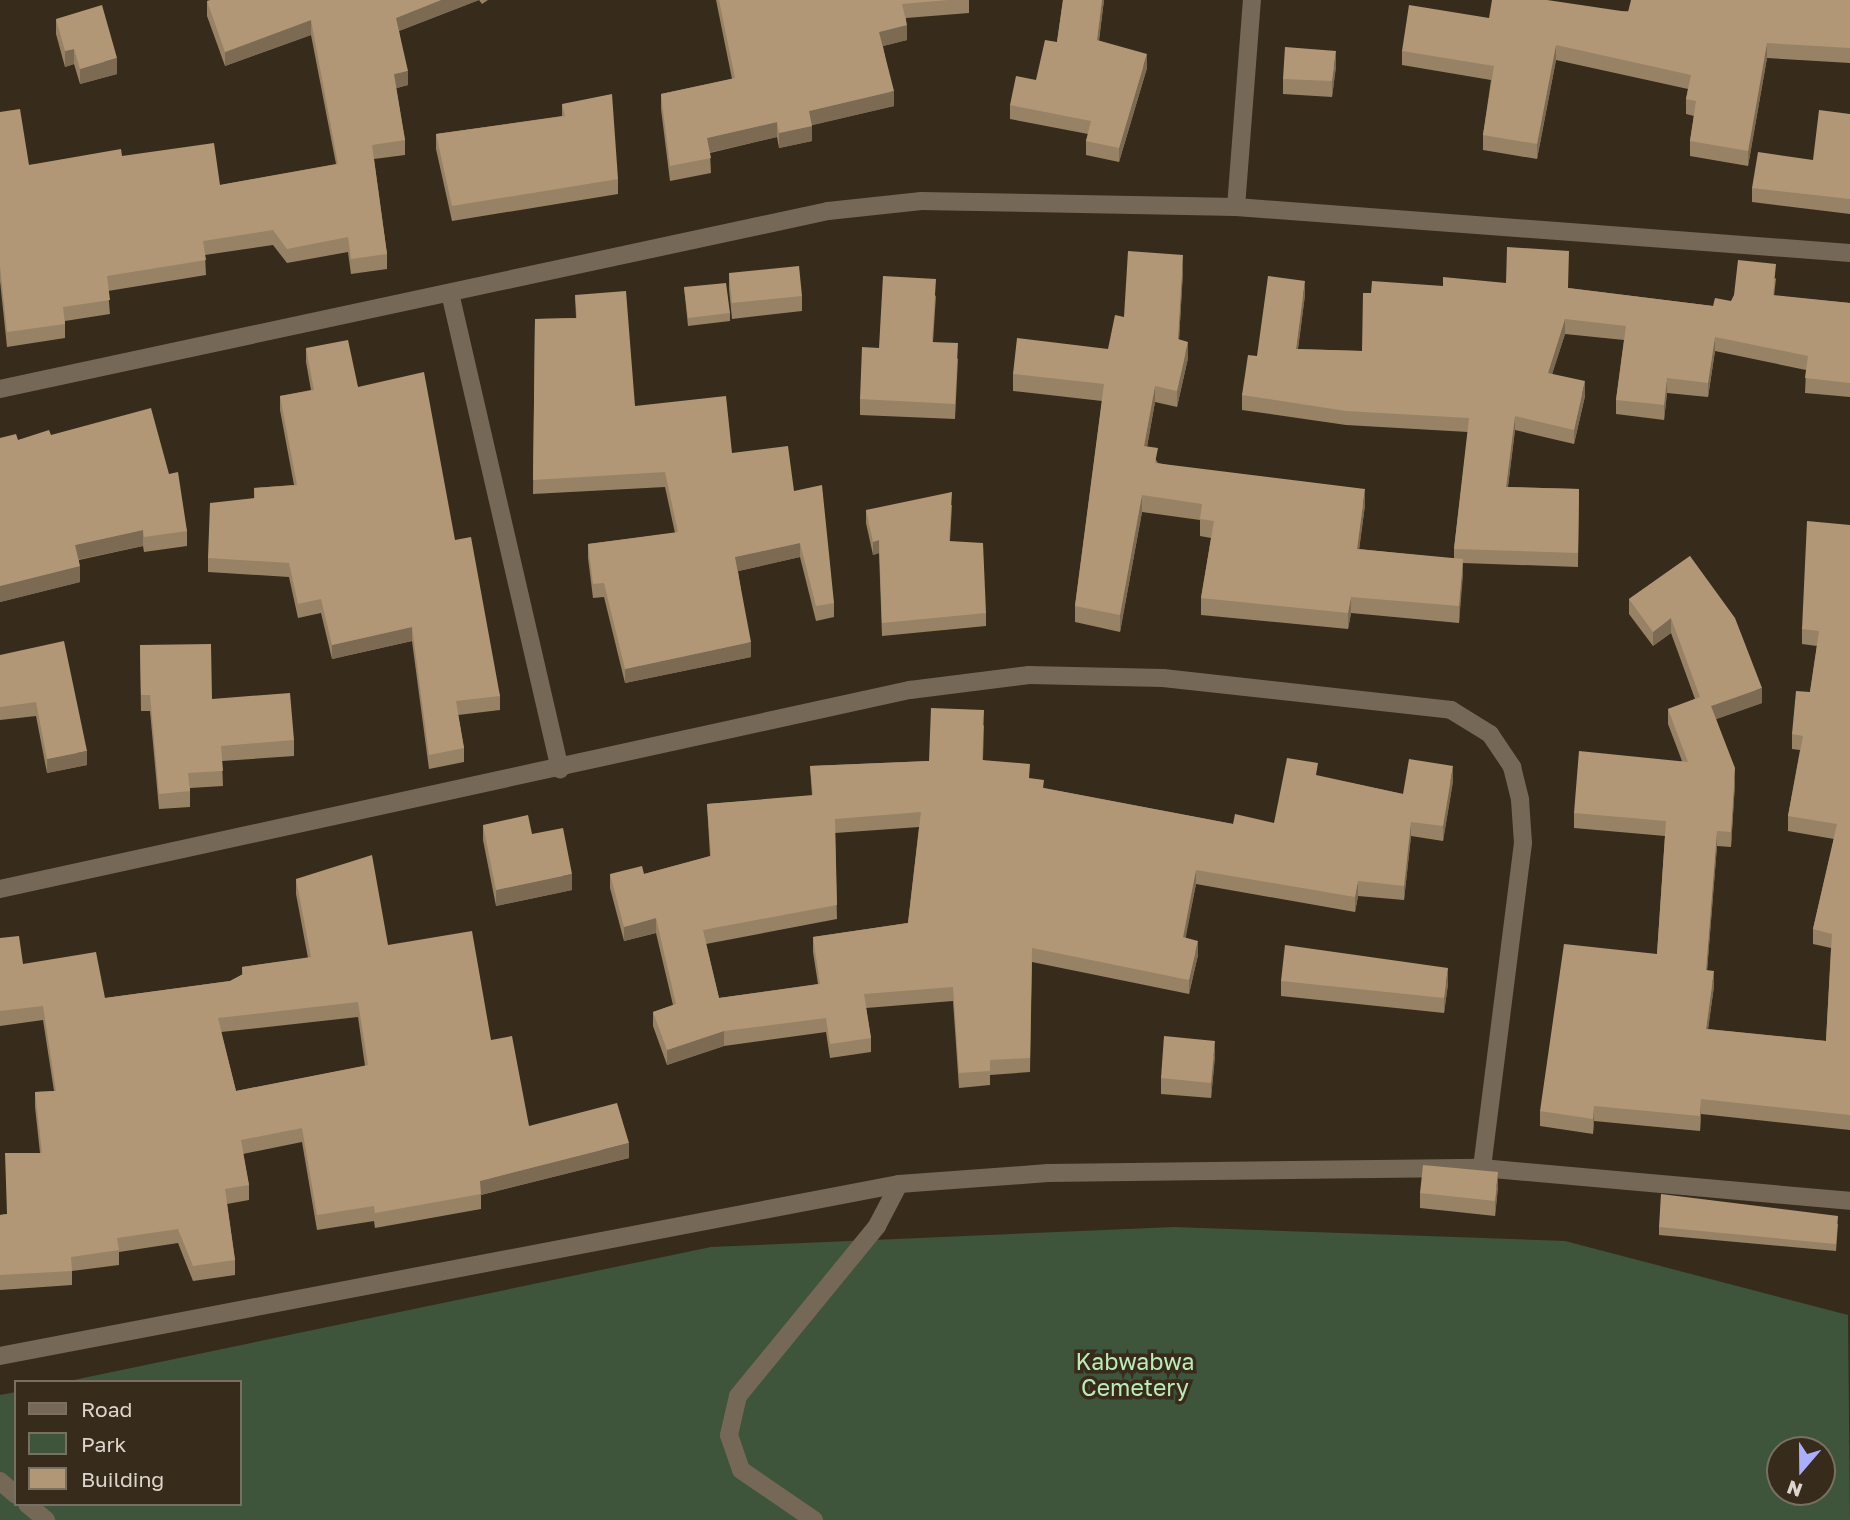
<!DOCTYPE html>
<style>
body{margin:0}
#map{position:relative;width:1850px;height:1520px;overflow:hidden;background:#372b1c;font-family:"Golos Text",sans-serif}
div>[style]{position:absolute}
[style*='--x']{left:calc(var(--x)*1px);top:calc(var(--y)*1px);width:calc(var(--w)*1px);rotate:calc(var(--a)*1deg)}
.green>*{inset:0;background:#3e543b}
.service>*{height:18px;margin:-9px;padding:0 9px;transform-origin:9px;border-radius:9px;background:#766857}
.minor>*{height:18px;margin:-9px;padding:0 9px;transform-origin:9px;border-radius:9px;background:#766857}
.wall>*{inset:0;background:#988265}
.shaded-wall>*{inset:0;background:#7c6a53}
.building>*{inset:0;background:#b19776}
span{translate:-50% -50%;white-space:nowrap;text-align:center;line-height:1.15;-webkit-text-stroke:7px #372b1c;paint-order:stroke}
.park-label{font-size:23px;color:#bcebb7}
.legend{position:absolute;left:14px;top:1380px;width:228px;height:126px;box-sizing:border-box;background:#372b1c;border:2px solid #796f62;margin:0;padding:9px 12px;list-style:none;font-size:21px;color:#ddd5cb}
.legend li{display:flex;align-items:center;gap:14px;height:35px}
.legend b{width:35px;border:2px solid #796f62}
.north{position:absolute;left:1766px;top:1436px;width:70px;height:70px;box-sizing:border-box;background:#372b1c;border:2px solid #796f62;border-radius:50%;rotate:200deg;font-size:19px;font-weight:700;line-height:28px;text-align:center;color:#ddd5cb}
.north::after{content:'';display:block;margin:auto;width:24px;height:32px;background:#abaffb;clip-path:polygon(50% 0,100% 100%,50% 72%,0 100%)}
</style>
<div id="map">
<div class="green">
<i style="clip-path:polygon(evenodd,1174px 1227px,1565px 1241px,1848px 1315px,1850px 1520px,0 1520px,0 1395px,16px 1392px,16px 1504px,240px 1504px,240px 1382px,64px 1382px,711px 1247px,1174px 1227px,1780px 1450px,1822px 1450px,1822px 1492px,1780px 1492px,1780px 1450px)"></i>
</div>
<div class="service">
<i style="--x:0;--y:1481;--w:21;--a:41"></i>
<i style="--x:27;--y:1504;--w:25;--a:40"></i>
<i style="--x:814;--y:1520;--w:88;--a:-145.6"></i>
<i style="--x:741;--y:1470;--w:37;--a:-109"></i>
<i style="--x:729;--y:1435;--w:40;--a:-77"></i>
<i style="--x:738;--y:1396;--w:220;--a:-50.7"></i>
<i style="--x:877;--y:1226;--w:47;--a:-62.4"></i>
</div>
<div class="minor">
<i style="--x:1236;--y:207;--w:208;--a:-85.6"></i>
<i style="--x:450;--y:293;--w:489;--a:77"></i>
<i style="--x:0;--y:389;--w:847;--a:-12.13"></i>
<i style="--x:828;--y:211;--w:94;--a:-6.1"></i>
<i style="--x:921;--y:201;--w:315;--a:1.1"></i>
<i style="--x:1236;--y:207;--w:616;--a:4.28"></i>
<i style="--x:0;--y:889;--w:932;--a:-12.34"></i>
<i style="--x:910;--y:690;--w:120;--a:-7.2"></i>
<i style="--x:1029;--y:675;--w:134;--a:1.3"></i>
<i style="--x:1163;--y:678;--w:290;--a:6.3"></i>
<i style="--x:1451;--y:710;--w:46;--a:31.6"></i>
<i style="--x:1490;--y:734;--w:40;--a:56"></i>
<i style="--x:1512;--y:767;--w:34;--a:76"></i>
<i style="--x:1520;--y:800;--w:43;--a:86"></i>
<i style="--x:1523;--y:843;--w:328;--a:97.2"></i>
<i style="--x:0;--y:1356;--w:915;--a:-10.83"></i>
<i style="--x:899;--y:1184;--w:149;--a:-4.2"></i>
<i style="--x:1048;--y:1173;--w:434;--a:-0.7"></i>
<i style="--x:1482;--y:1168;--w:369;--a:5.1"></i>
</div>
<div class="wall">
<i style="clip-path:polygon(211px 0,488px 0,482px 4px,479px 0,399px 31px,408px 85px,396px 88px,405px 140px,405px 155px,374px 159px,387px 254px,387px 269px,351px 274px,348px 252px,287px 263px,273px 245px,205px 255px,206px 275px,108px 291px,110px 314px,65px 321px,65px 338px,7px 347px,0 281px,0 112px,29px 165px,122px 156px,220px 185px,336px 164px,311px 35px,225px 66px,207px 16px,207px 1px)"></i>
<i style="clip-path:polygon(716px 0,969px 0,969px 13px,906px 18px,907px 40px,883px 46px,894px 106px,812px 125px,812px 141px,779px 148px,777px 137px,710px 153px,711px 173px,670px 181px,661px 109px,661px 94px,732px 79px)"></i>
<i style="clip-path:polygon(1063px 0,1104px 0,1099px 41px,1147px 68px,1119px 162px,1086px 155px,1086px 141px,1088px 134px,1010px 119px,1010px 105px,1036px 80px,1057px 42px)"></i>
<i style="clip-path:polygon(1850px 0,1850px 63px,1767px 58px,1748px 166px,1690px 156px,1690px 141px,1694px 116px,1686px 114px,1686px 99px,1688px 89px,1556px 60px,1537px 159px,1483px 150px,1483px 135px,1491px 80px,1402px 65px,1402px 51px,1489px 18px)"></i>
<i style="clip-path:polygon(56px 19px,117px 74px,80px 84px,74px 64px,65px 67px,56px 34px)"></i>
<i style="clip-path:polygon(1336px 66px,1332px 97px,1283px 94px,1283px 79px)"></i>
<i style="clip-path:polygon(562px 104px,618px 179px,618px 194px,452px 221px,436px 149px,436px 134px,562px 116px)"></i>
<i style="clip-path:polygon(1850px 114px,1850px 214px,1752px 202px,1752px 188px,1813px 160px)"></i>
<i style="clip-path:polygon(1183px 271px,1179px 340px,1188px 358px,1177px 407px,1155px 402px,1147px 447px,1158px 463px,1365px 505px,1359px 549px,1454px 559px,1454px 549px,1468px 432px,1346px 425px,1242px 410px,1242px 395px,1257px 356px,1305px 295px,1298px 349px,1362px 351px,1371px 293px,1443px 286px,1568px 288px,1713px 306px,1731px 301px,1776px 278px,1774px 296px,1850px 303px,1850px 397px,1805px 393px,1806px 370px,1715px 351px,1708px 397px,1667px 393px,1664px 420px,1616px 414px,1616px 400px,1624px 340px,1565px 334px,1552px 374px,1585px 396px,1574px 444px,1515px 430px,1508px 487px,1579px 489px,1578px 567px,1463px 563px,1459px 623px,1351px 613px,1348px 629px,1201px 615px,1201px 598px,1211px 538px,1200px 536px,1200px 520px,1142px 512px,1120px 632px,1075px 622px,1075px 606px,1102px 401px,1013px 391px,1013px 374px,1108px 349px)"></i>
<i style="clip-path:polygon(729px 273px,802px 296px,802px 311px,732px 319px,729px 289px)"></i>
<i style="clip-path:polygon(684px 287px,730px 313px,730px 321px,688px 326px)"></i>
<i style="clip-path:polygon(575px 295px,635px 406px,732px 453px,794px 491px,834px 603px,834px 617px,816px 621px,800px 557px,738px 571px,751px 657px,625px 683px,604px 597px,593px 598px,588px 558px,588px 544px,675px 533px,665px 487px,533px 494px,535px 319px,576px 318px)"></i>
<i style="clip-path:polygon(936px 295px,933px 342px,958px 359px,955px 419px,860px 415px,860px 399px)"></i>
<i style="clip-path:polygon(306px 348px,358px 387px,455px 540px,500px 696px,500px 710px,458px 715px,464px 748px,464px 762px,429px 769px,412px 641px,332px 659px,321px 613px,298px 618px,289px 577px,208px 572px,208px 558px,254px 498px,254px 488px,294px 485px,280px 410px,280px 396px,311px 390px,306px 362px)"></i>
<i style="clip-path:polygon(51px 435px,169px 474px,187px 531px,187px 546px,144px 552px,143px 546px,79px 560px,80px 582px,0 602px,0 438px,18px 440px)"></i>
<i style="clip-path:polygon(952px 505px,950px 541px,986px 613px,986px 626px,882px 636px,879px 553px,873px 555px,866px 523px,866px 510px)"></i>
<i style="clip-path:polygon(1850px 525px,1850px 1130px,1701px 1114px,1700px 1131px,1594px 1121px,1593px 1134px,1540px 1126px,1540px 1111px,1657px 954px,1665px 836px,1574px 828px,1574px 813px,1682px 761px,1668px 724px,1668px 709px,1695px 699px,1671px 633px,1653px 646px,1629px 614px,1629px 599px,1690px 556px,1762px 703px,1716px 719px,1735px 783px,1731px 847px,1717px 846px,1707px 970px,1714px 986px,1708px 1029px,1826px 1041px,1831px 948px,1813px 944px,1813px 929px,1834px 839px,1788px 831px,1788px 816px,1800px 750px,1792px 749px,1792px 734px,1810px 692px,1817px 646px,1802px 644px,1802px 629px)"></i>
<i style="clip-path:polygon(140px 645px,212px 699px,294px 740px,294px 756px,222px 761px,223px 786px,190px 788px,190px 807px,159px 809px,150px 711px,141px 711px)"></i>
<i style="clip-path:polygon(0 655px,87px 765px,47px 773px,36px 716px,0 720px)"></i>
<i style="clip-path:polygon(evenodd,984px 725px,983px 760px,1030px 779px,1044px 788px,1233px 824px,1274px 823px,1318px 776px,1403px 794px,1453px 781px,1443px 841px,1411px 836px,1404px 900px,1358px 896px,1355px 912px,1196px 884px,1185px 938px,1198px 955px,1189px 994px,1032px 962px,1030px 1072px,990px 1075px,990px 1085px,959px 1088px,953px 1001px,866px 1008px,871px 1038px,871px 1052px,830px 1058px,826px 1032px,724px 1046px,667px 1065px,653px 1026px,653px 1012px,673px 1005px,656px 933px,624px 941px,610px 888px,610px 874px,644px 874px,710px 856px,707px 804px,812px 796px,810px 766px,929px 761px,984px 725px,919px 827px,908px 923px,813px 937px,813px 952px,818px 984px,719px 998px,706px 944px,837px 919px,835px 833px,919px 827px)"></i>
<i style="clip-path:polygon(483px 825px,532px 834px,572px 890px,496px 906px,483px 840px)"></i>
<i style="clip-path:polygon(evenodd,296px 879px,388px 945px,491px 1040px,529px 1126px,629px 1158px,481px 1195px,481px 1209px,375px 1228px,374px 1221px,317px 1230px,302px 1142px,243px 1154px,249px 1185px,249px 1200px,227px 1204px,235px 1260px,235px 1275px,193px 1281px,178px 1243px,119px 1252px,119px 1265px,72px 1271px,72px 1285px,0 1290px,0 1215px,7px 1214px,40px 1153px,35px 1107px,35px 1092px,54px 1091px,43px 1020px,0 1026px,0 938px,23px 964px,105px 998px,230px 981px,242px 975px,242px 967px,308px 958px,296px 894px,296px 879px,358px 1017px,365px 1066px,236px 1091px,221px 1032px,358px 1017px)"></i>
<i style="clip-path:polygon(1281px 981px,1448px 984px,1444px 1013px,1281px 996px)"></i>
<i style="clip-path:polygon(1215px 1056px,1211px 1098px,1161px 1094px,1161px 1078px)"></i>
<i style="clip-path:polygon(1498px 1187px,1495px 1216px,1420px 1208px,1420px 1193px)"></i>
<i style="clip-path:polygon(1838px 1224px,1836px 1251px,1659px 1235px,1659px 1227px)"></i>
</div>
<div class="shaded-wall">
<i style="clip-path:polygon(441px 0,479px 0,396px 32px,396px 18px)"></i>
<i style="clip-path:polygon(1102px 0,1104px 0,1097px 54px,1097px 40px)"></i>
<i style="clip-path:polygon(311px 20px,311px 35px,225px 66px,225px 52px)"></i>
<i style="clip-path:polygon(907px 25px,907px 40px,879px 47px,879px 32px)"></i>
<i style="clip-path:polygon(1767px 43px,1767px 58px,1748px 166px,1748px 151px)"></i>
<i style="clip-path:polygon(1556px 45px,1556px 60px,1537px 159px,1537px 144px)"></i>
<i style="clip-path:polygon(74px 49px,74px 64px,65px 67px,65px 51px)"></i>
<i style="clip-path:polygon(1336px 51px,1336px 66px,1332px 97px,1332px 81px)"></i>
<i style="clip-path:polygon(1147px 54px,1147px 68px,1119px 162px,1119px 148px)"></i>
<i style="clip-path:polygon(117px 58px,117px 74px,80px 84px,80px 69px)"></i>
<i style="clip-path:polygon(408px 71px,408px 85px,394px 89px,394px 74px)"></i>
<i style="clip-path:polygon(894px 91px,894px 106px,809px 126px,809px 111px)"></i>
<i style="clip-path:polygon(777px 122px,777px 137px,707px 153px,707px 138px)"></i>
<i style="clip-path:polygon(812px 126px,812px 141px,779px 148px,779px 133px)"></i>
<i style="clip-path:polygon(1183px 255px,1183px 271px,1178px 356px,1178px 339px)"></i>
<i style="clip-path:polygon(1305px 281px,1305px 295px,1296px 363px,1296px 349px)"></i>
<i style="clip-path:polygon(1565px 319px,1565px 334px,1548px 387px,1548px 373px)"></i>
<i style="clip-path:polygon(1715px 337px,1715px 351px,1708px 397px,1708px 383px)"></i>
<i style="clip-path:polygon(1188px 342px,1188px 358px,1177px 407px,1177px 391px)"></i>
<i style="clip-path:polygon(1667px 378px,1667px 393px,1664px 420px,1664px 405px)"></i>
<i style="clip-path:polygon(1585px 381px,1585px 396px,1574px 444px,1574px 430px)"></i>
<i style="clip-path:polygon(1155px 386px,1155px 402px,1144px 463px,1144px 446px)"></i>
<i style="clip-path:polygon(1515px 416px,1515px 430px,1506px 501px,1506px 487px)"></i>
<i style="clip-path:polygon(1365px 489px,1365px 505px,1357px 566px,1357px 549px)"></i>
<i style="clip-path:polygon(1142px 495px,1142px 512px,1120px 632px,1120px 615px)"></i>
<i style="clip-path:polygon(143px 530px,143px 546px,75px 560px,75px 545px)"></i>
<i style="clip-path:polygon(879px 540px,879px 553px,873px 555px,873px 542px)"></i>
<i style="clip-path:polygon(800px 543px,800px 557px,735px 572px,735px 557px)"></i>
<i style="clip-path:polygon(1463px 559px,1463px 576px,1459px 623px,1459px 606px)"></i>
<i style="clip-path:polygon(80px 566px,80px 582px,0 602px,0 586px)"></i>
<i style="clip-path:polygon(1351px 597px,1351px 613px,1348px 629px,1348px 613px)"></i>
<i style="clip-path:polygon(1671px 618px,1671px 633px,1653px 646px,1653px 632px)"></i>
<i style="clip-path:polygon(412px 627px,412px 641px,332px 659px,332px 645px)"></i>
<i style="clip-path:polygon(751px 642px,751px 657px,625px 683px,625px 669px)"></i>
<i style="clip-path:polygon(1762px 688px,1762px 703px,1711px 721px,1711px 706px)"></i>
<i style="clip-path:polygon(87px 751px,87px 765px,47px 773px,47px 759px)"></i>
<i style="clip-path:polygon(1453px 766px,1453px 781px,1443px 841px,1443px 826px)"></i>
<i style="clip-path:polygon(1735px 768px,1735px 783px,1731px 847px,1731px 832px)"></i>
<i style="clip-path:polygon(1411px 822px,1411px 836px,1404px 900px,1404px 886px)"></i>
<i style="clip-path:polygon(1717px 831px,1717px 846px,1706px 985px,1706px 970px)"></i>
<i style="clip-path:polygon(1196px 870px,1196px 884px,1183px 952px,1183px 937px)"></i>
<i style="clip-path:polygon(572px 874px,572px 890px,496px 906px,496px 890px)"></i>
<i style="clip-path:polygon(1358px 881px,1358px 896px,1355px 912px,1355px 897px)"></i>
<i style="clip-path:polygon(656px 918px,656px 933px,624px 941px,624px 927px)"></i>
<i style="clip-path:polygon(1198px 941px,1198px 955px,1189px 994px,1189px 980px)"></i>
<i style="clip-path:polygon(1448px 968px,1448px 984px,1444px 1013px,1444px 998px)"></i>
<i style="clip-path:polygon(1714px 971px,1714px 986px,1706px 1044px,1706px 1029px)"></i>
<i style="clip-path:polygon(724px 1031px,724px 1046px,667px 1065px,667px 1050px)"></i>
<i style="clip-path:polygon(1215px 1041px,1215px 1056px,1211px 1098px,1211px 1083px)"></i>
<i style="clip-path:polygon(1701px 1099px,1701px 1114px,1700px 1131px,1700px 1116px)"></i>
<i style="clip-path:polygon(1594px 1106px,1594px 1121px,1593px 1134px,1593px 1119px)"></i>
<i style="clip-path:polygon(629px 1143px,629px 1158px,480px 1195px,480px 1181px)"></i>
<i style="clip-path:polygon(1498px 1172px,1498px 1187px,1495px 1216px,1495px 1201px)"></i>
</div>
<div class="building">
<i style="clip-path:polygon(211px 0,441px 0,396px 18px,408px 71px,394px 74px,405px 140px,372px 145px,387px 254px,351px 259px,348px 237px,287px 249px,273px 230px,203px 241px,206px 260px,107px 276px,110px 300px,63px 307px,65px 324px,7px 332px,0 266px,0 112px,20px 109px,29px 165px,121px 149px,122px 156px,214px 143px,220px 185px,338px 164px,311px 20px,225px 52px,207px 1px)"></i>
<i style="clip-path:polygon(719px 0,948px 0,902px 4px,907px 25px,879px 32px,894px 91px,809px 111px,812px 126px,779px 133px,777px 122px,707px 138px,711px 158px,670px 166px,661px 94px,735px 78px)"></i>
<i style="clip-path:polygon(1063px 0,1102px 0,1097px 40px,1147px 54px,1119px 148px,1086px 141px,1091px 121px,1010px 105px,1016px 76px,1036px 80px,1045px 40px,1057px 42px)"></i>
<i style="clip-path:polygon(1492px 0,1547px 0,1628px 12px,1631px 0,1850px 0,1850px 48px,1767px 43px,1748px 151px,1690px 141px,1696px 101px,1686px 99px,1691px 75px,1556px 45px,1537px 144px,1483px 135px,1494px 66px,1402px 51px,1409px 5px,1489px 18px)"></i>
<i style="clip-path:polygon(102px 5px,117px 58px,80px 69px,74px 49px,65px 51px,56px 19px)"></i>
<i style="clip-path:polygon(1285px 47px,1336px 51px,1332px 81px,1283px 79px)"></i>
<i style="clip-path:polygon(612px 94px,618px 179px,452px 206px,436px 134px,565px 116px,562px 104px)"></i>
<i style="clip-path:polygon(1819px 110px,1850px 114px,1850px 199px,1752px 188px,1758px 152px,1813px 160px)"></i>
<i style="clip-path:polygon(1507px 247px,1569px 251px,1568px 288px,1713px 306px,1715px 298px,1731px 301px,1734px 295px,1738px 260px,1776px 264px,1773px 295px,1850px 303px,1850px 383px,1805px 378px,1808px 356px,1715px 337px,1708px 383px,1667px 378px,1664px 405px,1616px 400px,1626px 326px,1565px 319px,1548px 373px,1585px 381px,1574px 430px,1515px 416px,1506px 487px,1579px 489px,1578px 553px,1454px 549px,1469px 418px,1346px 411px,1242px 395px,1248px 355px,1257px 356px,1268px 276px,1305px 281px,1296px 349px,1362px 351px,1363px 293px,1371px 293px,1372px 281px,1443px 286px,1443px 277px,1506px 283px)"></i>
<i style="clip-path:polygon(1128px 251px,1183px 255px,1178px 339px,1188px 342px,1177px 391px,1155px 386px,1144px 446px,1158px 448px,1155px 463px,1365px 489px,1357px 549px,1463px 559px,1459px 606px,1351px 597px,1348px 613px,1201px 598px,1214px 521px,1200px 519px,1202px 504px,1142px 495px,1120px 615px,1075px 606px,1104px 384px,1013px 374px,1017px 338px,1108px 349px,1115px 315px,1124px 317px)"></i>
<i style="clip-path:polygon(799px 266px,802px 296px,732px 303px,729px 273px)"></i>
<i style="clip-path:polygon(883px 276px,936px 279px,932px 342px,958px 343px,955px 404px,860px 399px,862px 347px,879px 348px)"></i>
<i style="clip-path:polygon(726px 283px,730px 313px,688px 318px,684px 287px)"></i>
<i style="clip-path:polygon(626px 291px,635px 406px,726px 396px,732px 453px,788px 446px,794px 491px,822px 485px,834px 603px,816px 606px,800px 543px,735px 557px,751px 642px,625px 669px,604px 583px,593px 584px,588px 544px,678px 532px,665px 472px,533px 480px,535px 319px,577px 318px,575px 295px)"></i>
<i style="clip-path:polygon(348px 340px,358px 387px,424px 372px,455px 540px,471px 537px,500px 696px,456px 701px,464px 748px,429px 755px,412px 627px,332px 645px,321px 599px,298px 604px,289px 563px,208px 558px,210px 503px,255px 498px,254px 488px,297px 485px,280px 396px,314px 390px,306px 348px)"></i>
<i style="clip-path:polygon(151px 408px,169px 474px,178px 472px,187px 531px,144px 537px,143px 530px,75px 545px,80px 566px,0 586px,0 438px,16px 434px,18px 440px,49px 430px,51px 435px)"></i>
<i style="clip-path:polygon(952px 492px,949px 541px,983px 543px,986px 613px,882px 623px,879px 540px,873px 542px,866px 510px)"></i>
<i style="clip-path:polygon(1807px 521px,1850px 525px,1850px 1115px,1701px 1099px,1700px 1116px,1594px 1106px,1593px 1119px,1540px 1111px,1564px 944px,1657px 954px,1666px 821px,1574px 813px,1579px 751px,1688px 762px,1668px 709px,1700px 697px,1671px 618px,1653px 632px,1629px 599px,1690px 556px,1735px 618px,1762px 688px,1711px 706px,1735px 768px,1731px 832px,1717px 831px,1706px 970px,1714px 971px,1706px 1029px,1826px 1041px,1832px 934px,1813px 929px,1837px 824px,1788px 816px,1803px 736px,1792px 734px,1796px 691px,1810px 692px,1819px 631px,1802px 629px)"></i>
<i style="clip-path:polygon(64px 641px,87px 751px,47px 759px,36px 702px,0 707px,0 655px)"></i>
<i style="clip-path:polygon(211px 644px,212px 699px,290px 693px,294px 740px,221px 746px,223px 771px,188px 773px,190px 791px,159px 794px,150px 695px,141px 695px,140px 645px)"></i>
<i style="clip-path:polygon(evenodd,931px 708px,984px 710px,982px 760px,1030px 764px,1029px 778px,1044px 780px,1043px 788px,1233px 824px,1235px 814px,1274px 823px,1287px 758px,1318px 763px,1316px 775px,1403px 794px,1409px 759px,1453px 766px,1443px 826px,1411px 822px,1404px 886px,1358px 881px,1355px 897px,1196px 870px,1183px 937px,1198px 941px,1189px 980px,1032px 948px,1030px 1058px,990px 1060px,990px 1071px,959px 1073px,953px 987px,864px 994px,871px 1038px,830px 1044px,826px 1018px,724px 1031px,667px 1050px,653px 1012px,676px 1004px,656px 918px,624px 927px,610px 874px,642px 866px,644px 874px,711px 856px,707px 804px,813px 795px,810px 766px,929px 761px,931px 708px,921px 812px,908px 923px,813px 937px,820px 984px,719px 998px,703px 930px,837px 905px,835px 819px,921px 812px)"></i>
<i style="clip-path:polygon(528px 815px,532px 834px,563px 828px,572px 874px,496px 890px,483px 825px)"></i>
<i style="clip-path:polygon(evenodd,372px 855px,388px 945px,472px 931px,491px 1040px,512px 1036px,529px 1126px,617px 1103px,629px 1143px,480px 1181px,481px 1194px,375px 1213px,374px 1206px,317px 1215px,302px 1128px,241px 1140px,249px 1185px,225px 1189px,235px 1260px,193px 1266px,178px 1229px,117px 1238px,119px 1250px,71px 1257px,72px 1271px,0 1275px,0 1215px,7px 1214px,5px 1153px,42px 1153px,35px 1092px,56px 1091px,43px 1006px,0 1011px,0 938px,19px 936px,23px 964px,96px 952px,105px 998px,230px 981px,243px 974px,242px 967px,311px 957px,296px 879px,372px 855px,358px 1002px,368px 1065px,236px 1091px,218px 1018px,358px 1002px)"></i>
<i style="clip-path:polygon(1285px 945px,1448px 968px,1444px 998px,1281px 981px)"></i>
<i style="clip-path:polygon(1164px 1036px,1215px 1041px,1211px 1083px,1161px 1078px)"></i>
<i style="clip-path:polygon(1423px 1165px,1498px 1172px,1495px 1201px,1420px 1193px)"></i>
<i style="clip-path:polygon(1661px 1194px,1838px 1216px,1836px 1244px,1659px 1227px)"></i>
</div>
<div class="park-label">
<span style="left:1135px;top:1374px">Kabwabwa<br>Cemetery</span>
</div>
<ul class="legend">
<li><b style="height:9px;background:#766857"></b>Road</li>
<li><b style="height:19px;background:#3e543b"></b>Park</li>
<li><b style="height:19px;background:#b19776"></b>Building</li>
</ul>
<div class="north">N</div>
</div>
